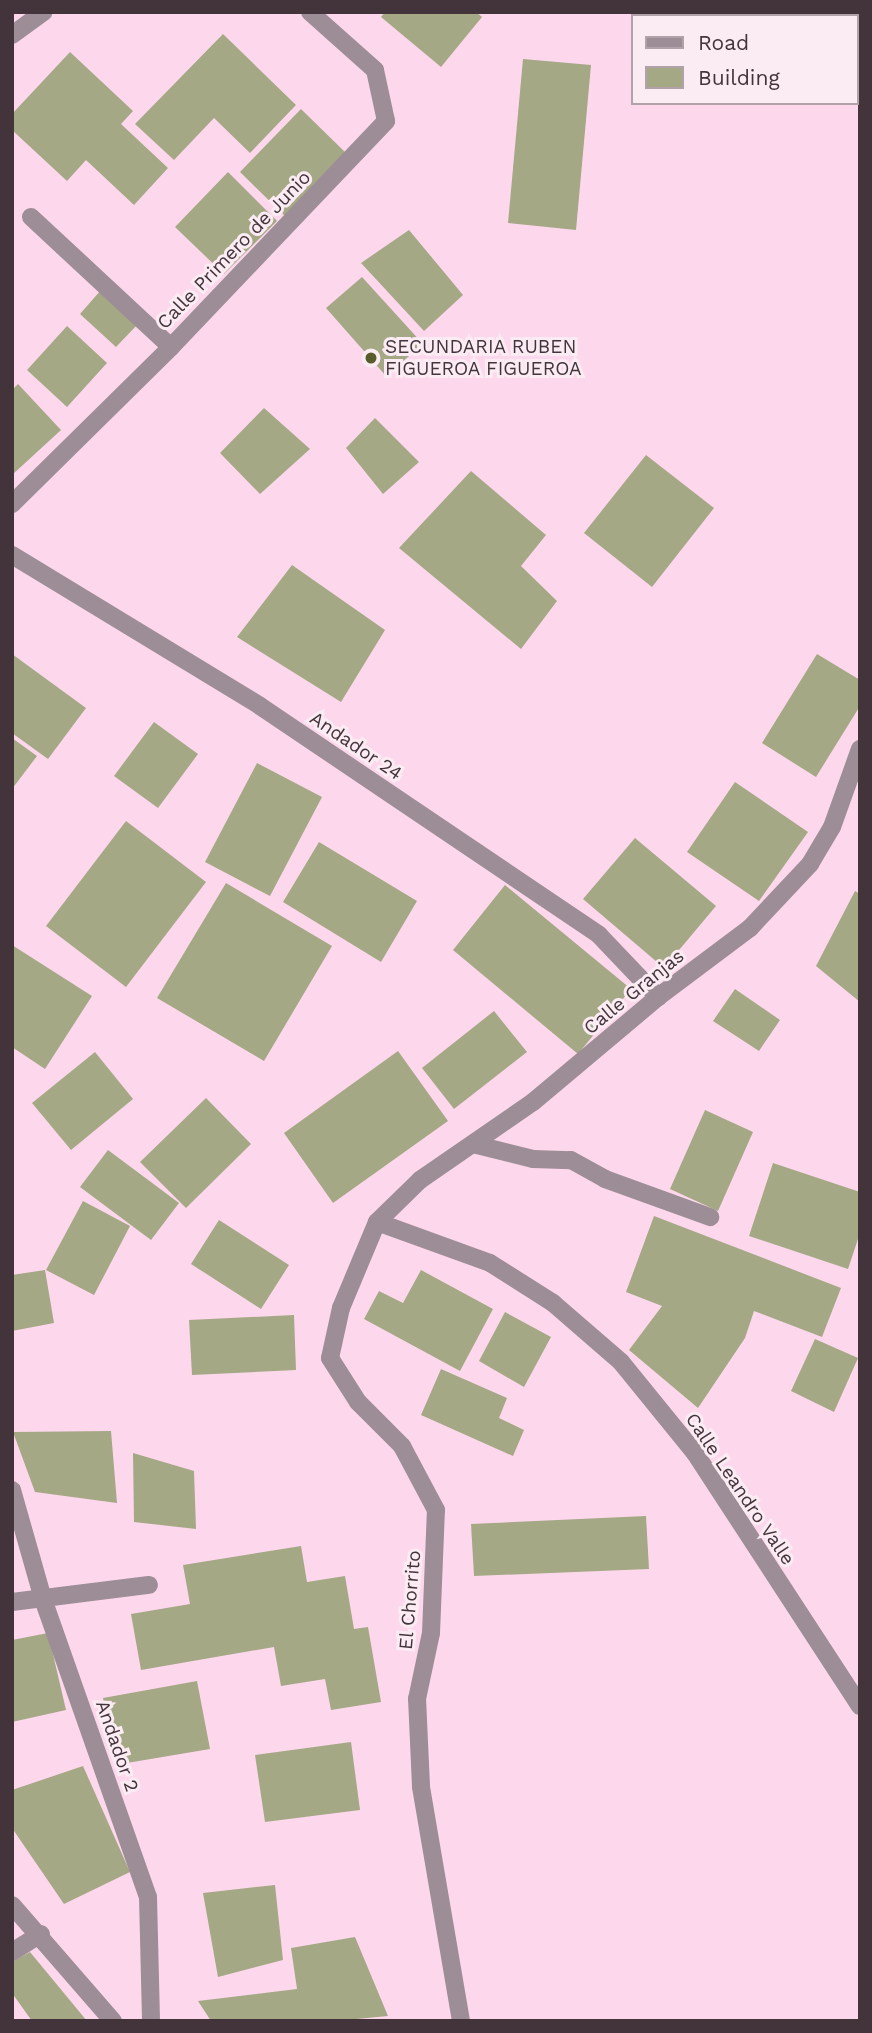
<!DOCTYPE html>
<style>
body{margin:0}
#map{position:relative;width:872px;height:2033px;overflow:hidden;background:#fdd8ec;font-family:"Work Sans",sans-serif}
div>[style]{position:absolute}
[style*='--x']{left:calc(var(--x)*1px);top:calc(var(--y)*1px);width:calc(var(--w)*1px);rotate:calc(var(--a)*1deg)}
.building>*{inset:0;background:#a4a885}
.minor>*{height:18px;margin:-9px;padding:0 9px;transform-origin:9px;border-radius:9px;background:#9d8d96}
.dots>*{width:19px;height:19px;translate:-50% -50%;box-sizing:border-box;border:4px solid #fbecf4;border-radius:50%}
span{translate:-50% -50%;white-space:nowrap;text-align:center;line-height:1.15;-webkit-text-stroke:6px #fbecf4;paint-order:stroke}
.street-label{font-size:19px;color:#43343c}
.poi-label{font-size:19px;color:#43343c}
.left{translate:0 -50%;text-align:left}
.frame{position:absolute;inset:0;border:14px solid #43343c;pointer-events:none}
.legend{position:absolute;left:631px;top:14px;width:228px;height:91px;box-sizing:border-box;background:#fbecf4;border:2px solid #b1a2aa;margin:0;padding:9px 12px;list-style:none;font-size:21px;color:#43343c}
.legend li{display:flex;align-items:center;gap:14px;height:35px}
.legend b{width:35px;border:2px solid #b1a2aa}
</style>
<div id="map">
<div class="building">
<i style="clip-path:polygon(385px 12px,476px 12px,482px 17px,441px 67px,381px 17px)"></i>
<i style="clip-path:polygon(223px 34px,296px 105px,250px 153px,214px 118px,174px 160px,135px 124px)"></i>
<i style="clip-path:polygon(70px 52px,133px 111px,121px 124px,168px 168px,134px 205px,86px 160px,67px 181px,12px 130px,12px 114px)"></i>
<i style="clip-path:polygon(523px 59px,591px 65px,576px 230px,508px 223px)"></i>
<i style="clip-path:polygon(301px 109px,347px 154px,286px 217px,240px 172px)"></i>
<i style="clip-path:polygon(228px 172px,277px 221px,224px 274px,175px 227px)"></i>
<i style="clip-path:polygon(409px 230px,463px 295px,424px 331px,361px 263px)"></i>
<i style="clip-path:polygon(362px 277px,423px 344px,386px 376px,326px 308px)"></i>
<i style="clip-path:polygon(101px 290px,138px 324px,116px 347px,80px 314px)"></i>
<i style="clip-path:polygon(67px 326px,107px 363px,67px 407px,27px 370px)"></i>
<i style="clip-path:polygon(18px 384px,61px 430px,12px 475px,12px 390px)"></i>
<i style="clip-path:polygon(264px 408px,310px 449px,260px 494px,220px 453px)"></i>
<i style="clip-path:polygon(375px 418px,419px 462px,383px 494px,346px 448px)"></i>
<i style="clip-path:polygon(646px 455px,714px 508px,652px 587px,584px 533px)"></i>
<i style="clip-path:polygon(471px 471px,546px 535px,521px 566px,557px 601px,521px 649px,399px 548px)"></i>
<i style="clip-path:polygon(292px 565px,385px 630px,341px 702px,237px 637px)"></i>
<i style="clip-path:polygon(12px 654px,86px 708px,48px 759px,12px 733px)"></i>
<i style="clip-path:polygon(817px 654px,860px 680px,860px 706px,816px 777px,762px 743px)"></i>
<i style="clip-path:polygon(154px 722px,198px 754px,158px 808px,114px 776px)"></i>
<i style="clip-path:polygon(12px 738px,37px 756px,12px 789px)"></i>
<i style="clip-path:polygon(257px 763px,322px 797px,270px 896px,205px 862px)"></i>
<i style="clip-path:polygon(735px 782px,808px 832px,759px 901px,687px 852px)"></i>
<i style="clip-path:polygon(126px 821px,206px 882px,126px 987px,46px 926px)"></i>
<i style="clip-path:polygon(635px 838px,716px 906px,664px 968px,583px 899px)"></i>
<i style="clip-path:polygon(319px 842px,417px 901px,381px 962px,283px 902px)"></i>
<i style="clip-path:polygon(226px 883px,332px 946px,264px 1061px,157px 998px)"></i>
<i style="clip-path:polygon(505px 885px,631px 989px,578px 1054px,453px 950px)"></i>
<i style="clip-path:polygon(855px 891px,860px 894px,860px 1002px,816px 966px)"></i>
<i style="clip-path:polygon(12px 945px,92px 996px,45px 1069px,12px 1047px)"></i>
<i style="clip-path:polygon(735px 989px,780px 1020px,759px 1051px,713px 1021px)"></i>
<i style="clip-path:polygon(494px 1011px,527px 1052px,454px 1109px,422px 1068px)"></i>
<i style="clip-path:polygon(398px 1051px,448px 1121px,333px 1203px,284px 1133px)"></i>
<i style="clip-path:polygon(95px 1052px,133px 1099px,71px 1150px,32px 1103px)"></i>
<i style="clip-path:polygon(206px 1098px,251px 1144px,186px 1208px,140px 1162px)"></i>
<i style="clip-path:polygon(705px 1110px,753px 1132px,718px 1211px,670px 1189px)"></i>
<i style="clip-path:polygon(108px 1150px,179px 1203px,151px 1240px,80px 1187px)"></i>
<i style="clip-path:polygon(773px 1163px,860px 1192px,860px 1233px,848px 1269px,749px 1236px)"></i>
<i style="clip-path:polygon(83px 1201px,130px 1226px,94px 1295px,46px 1270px)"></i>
<i style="clip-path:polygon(654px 1216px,841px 1288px,822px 1337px,754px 1311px,745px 1338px,698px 1408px,629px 1350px,662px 1306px,626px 1292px)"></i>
<i style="clip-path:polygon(219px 1220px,289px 1265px,261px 1309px,191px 1264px)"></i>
<i style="clip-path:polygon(45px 1270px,54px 1323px,12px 1331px,12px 1275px)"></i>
<i style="clip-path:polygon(421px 1270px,493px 1309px,460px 1371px,364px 1319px,379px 1291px,403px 1303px)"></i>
<i style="clip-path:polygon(505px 1312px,551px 1337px,524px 1387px,479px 1361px)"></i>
<i style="clip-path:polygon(294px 1315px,296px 1370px,192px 1375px,189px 1320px)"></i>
<i style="clip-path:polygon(815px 1339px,858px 1358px,834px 1412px,791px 1391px)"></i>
<i style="clip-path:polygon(441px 1369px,507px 1398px,499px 1418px,524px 1430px,513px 1456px,421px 1415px)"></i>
<i style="clip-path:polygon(111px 1431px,117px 1503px,35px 1492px,13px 1432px)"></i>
<i style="clip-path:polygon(133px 1453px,194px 1471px,196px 1529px,134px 1522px)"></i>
<i style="clip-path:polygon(646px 1516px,649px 1569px,474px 1576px,471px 1524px)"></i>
<i style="clip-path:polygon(301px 1546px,307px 1582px,345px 1576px,354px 1629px,368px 1627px,381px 1702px,331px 1710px,325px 1679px,281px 1686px,274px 1647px,141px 1670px,131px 1614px,190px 1604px,183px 1565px)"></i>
<i style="clip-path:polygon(48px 1633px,66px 1710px,12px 1722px,12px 1640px)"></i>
<i style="clip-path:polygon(197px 1681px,210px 1749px,115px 1765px,103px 1698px)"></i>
<i style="clip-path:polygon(351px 1742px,360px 1810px,265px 1822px,255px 1755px)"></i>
<i style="clip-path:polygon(83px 1766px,130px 1872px,64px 1904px,12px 1828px,12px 1790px)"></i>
<i style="clip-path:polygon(275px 1885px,283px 1960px,218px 1977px,203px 1893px)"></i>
<i style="clip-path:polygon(355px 1937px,388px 2016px,336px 2021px,211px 2021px,198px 2001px,297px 1989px,291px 1948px)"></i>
<i style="clip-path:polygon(30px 1952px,87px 2021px,32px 2021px,12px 1993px,12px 1962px)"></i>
</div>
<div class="minor">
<i style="--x:12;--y:35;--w:39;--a:-36"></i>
<i style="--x:31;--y:217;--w:191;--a:42.9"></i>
<i style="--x:12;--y:504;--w:223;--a:-44.6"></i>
<i style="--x:171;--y:347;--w:312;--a:-46.4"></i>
<i style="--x:386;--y:121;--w:52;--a:-102.2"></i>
<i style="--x:375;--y:70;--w:87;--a:-138.3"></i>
<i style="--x:12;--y:555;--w:290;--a:31.3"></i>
<i style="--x:260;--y:706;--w:409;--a:34"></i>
<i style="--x:599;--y:935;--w:86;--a:46.4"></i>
<i style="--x:473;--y:1144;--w:62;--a:14"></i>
<i style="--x:533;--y:1159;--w:38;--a:2"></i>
<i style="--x:571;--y:1160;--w:39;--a:29"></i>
<i style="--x:605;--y:1179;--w:112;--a:19.9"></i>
<i style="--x:377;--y:1222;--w:120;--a:19.9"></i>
<i style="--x:490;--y:1263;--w:75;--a:32.4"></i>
<i style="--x:553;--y:1303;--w:90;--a:40.9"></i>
<i style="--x:621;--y:1362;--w:117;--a:50.9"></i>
<i style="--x:695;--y:1453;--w:302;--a:56.9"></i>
<i style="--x:12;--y:1490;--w:113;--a:74.1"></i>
<i style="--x:43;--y:1599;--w:316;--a:70.6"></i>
<i style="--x:148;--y:1897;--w:124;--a:88.6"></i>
<i style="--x:12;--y:1602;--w:138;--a:-7.1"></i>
<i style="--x:12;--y:1905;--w:154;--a:49"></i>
<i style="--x:12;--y:1952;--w:34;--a:-32"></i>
<i style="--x:461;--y:2021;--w:238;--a:-99.7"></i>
<i style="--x:421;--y:1786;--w:87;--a:-92.6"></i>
<i style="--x:417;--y:1699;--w:67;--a:-78"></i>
<i style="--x:431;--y:1633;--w:123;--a:-87.7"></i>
<i style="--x:436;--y:1510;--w:72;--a:-118"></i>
<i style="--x:402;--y:1446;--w:62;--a:-135"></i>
<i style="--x:358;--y:1402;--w:52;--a:-122.5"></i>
<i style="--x:330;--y:1358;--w:51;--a:-77.6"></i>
<i style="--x:341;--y:1308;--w:93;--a:-67.3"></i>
<i style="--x:377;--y:1222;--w:60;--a:-44.3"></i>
<i style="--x:420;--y:1180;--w:137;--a:-34.6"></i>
<i style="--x:533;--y:1102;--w:163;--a:-40"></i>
<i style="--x:658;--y:997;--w:115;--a:-36.9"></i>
<i style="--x:750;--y:928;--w:88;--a:-46.8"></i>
<i style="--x:810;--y:864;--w:43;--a:-59.3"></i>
<i style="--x:832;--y:827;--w:83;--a:-70.3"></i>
</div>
<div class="dots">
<i style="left:371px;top:358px;background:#585c2a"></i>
</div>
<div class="street-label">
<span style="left:234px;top:250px;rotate:-46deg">Calle Primero de Junio</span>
<span style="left:356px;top:746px;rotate:34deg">Andador 24</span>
<span style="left:634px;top:992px;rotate:-39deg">Calle Granjas</span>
<span style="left:740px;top:1489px;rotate:56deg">Calle Leandro Valle</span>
<span style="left:410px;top:1600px;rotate:-85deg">El Chorrito</span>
<span style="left:117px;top:1746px;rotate:71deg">Andador 2</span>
</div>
<div class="poi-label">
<span class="left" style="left:385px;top:358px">SECUNDARIA RUBEN<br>FIGUEROA FIGUEROA</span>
</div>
<div class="frame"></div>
<ul class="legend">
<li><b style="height:9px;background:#9d8d96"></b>Road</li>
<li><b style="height:19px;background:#a4a885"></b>Building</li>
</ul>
</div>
